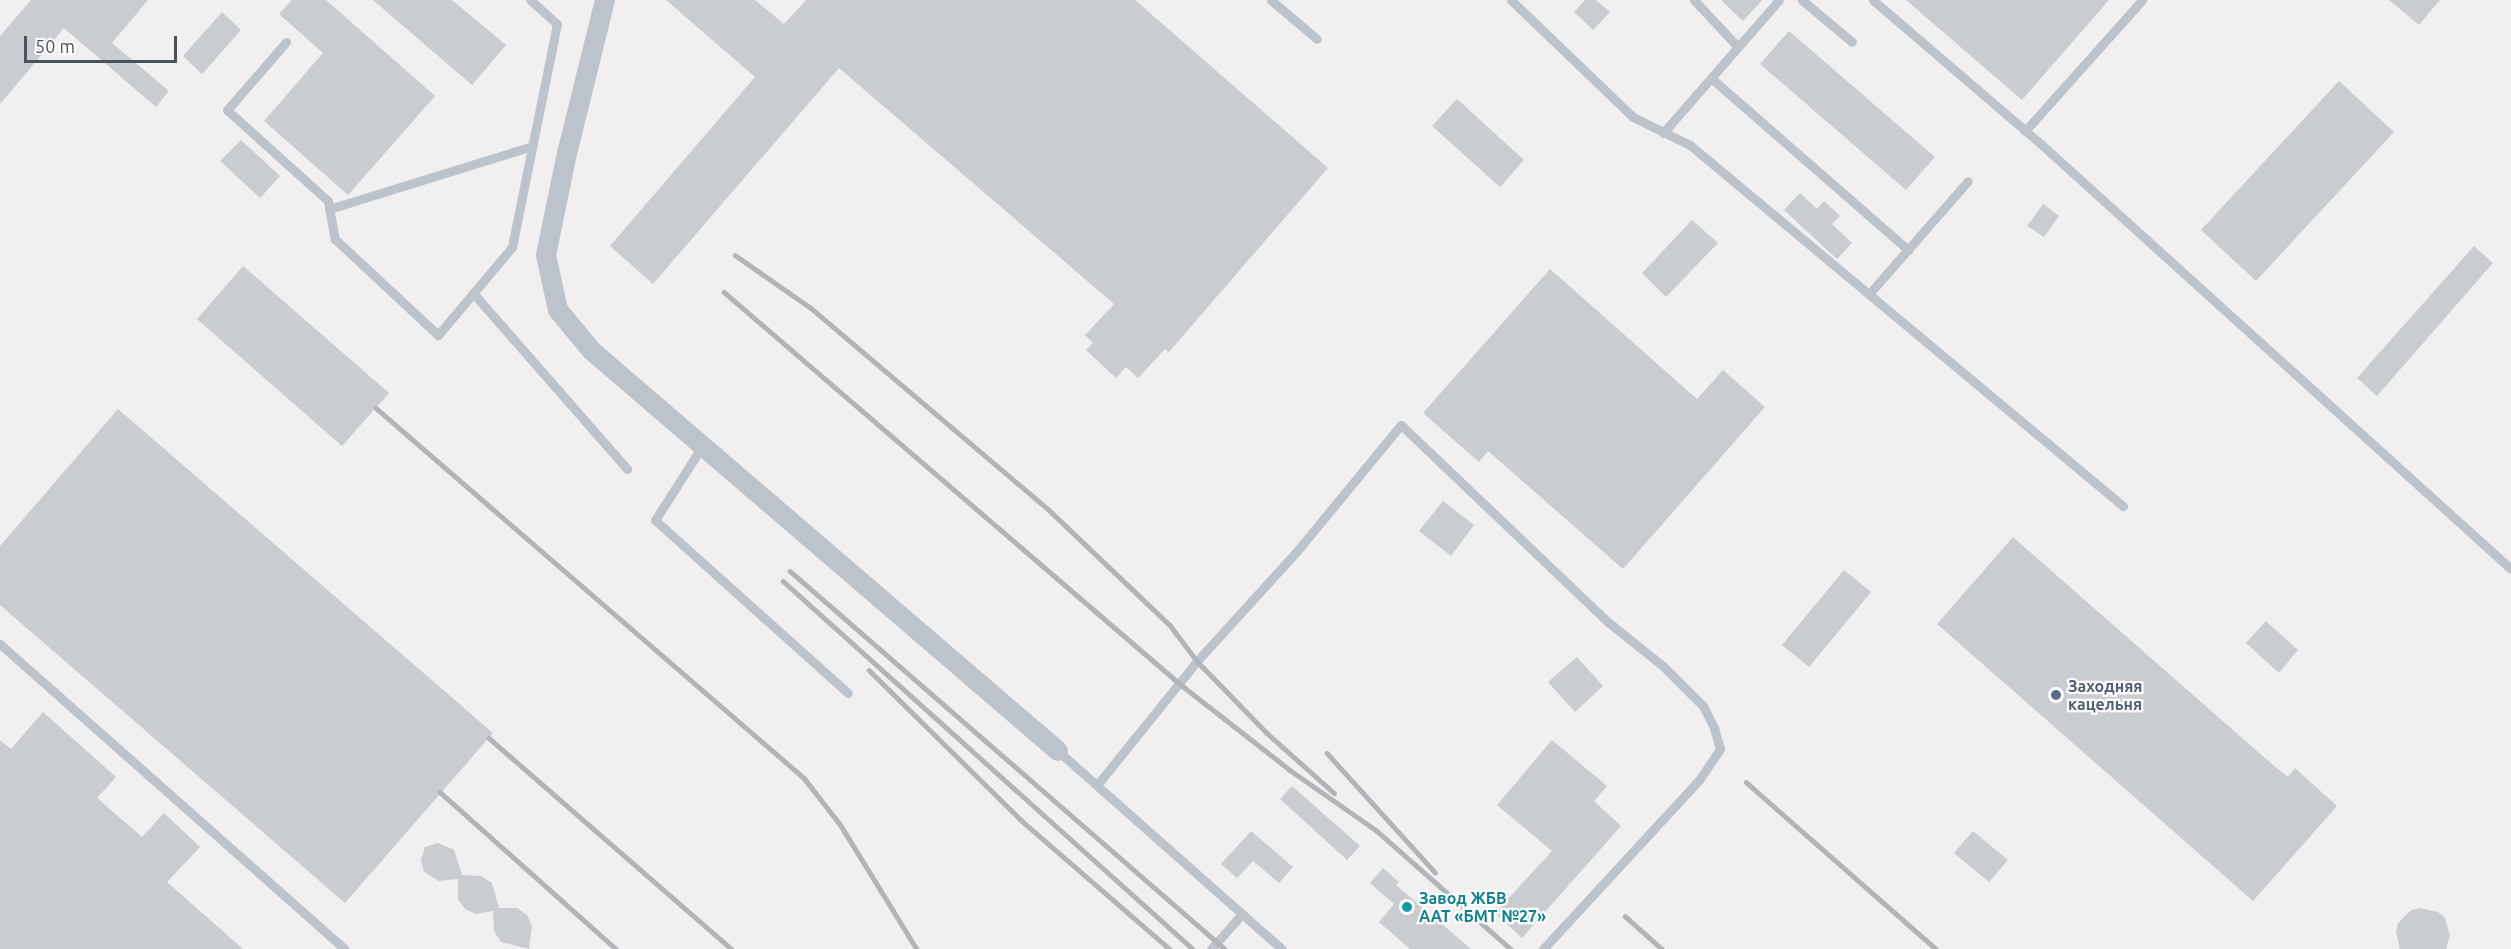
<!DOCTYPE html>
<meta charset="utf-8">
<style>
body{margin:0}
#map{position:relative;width:2511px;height:949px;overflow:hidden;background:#f1efef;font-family:Ubuntu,sans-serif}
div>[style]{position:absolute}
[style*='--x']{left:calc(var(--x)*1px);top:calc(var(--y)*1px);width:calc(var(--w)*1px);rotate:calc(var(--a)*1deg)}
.building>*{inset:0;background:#c9ccd1}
.service>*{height:9px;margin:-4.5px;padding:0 4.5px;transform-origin:4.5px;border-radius:4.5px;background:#bcc3ca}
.minor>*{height:20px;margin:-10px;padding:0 10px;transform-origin:10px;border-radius:10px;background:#bcc3ca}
.rail>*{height:4.5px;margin:-2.25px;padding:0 2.25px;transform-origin:2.25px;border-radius:2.25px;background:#b1b4b8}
.dots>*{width:16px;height:16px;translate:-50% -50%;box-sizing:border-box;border:3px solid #fff;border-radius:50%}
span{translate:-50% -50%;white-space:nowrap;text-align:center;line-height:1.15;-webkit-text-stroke:4.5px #fff;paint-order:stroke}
.service-label{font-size:16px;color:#4e5e75;font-weight:700}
.left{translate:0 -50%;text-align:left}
.culture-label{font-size:16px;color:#0d838f;font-weight:700}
.scale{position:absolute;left:24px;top:36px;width:153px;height:27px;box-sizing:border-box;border:3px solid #49535a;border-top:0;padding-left:8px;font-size:18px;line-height:21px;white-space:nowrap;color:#49535a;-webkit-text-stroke:4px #fff;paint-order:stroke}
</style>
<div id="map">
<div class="building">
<i style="clip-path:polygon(31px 0,148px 0,112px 43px,169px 91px,156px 107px,64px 28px,0 104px,0 36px)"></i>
<i style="clip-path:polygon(292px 0,326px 0,435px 96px,348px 195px,264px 121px,323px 53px,279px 14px)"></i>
<i style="clip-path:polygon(373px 0,452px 0,506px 45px,472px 85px)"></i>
<i style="clip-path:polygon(666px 0,755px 0,784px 24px,806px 0,1135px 0,1328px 168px,1169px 352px,1165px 349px,1138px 378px,1126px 367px,1116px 378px,1086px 350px,1093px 343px,1085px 335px,1114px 304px,839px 68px,653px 284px,610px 246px,755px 77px)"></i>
<i style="clip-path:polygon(1585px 0,1596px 0,1610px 12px,1593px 30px,1574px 12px)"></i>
<i style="clip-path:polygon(1721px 0,1762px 0,1743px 21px)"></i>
<i style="clip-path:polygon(1906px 0,2109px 0,2022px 100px)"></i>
<i style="clip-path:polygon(2389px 0,2440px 0,2419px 25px)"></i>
<i style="clip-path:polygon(222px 12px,241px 30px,202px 74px,183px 56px)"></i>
<i style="clip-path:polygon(1789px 31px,1935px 157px,1906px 190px,1760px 64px)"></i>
<i style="clip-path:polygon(2339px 81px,2394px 132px,2256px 281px,2201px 230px)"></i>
<i style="clip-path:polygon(1457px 99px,1524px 160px,1500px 187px,1432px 126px)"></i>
<i style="clip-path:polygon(241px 140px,280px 176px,260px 198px,220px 161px)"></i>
<i style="clip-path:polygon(1800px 193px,1817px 209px,1824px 201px,1840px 216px,1832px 224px,1852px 243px,1837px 259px,1784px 210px)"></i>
<i style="clip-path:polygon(2043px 204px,2059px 216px,2044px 237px,2027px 226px)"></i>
<i style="clip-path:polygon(1692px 220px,1718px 243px,1666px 297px,1642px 273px)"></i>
<i style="clip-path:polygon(2474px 246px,2493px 263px,2377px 396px,2357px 378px)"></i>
<i style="clip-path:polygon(243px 266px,389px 393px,342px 446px,197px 319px)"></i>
<i style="clip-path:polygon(1550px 269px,1697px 399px,1723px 370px,1765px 407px,1623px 569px,1488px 451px,1479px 462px,1423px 413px)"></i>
<i style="clip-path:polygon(118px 409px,493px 733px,345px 903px,0 605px,0 546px)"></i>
<i style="clip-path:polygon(1443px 501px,1474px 525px,1451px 556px,1419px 531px)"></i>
<i style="clip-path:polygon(2013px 537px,2266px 759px,2288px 777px,2295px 768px,2337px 806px,2253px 901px,1937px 624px)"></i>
<i style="clip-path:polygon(1844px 570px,1871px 592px,1809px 667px,1782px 645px)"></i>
<i style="clip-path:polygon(2266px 621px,2298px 650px,2279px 673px,2246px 643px)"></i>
<i style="clip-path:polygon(1577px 657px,1603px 686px,1575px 712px,1548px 682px)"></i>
<i style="clip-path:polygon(43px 712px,116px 777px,97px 798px,142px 837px,164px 813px,200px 847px,167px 882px,243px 949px,0 949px,0 740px,11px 749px)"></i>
<i style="clip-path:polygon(1552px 740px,1607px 786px,1594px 801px,1621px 826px,1522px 938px,1495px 913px,1552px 851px,1497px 805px)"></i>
<i style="clip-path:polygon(1292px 786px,1360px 846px,1347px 860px,1280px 799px)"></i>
<i style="clip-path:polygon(1251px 831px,1293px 867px,1279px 883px,1253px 861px,1237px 878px,1221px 864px)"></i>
<i style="clip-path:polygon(1973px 831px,2008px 860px,1989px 882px,1954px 853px)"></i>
<i style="clip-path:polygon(438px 843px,454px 850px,462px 875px,481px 876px,492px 883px,499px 908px,517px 908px,527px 915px,532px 926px,529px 949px,501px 942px,494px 931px,493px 911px,476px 914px,465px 909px,458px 899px,458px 879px,439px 881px,424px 872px,421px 860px,425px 847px)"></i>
<i style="clip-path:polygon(1383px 868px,1399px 882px,1396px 885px,1471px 949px,1410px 949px,1379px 922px,1394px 904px,1370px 883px)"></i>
<i style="clip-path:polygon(2420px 908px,2438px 912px,2445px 918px,2450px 936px,2446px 949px,2400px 949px,2396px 932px,2398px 923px,2411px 910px)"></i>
</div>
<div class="service">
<i style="--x:1271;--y:0;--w:60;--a:40.3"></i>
<i style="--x:1511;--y:0;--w:169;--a:43.8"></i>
<i style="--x:1633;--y:117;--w:64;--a:26.2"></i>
<i style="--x:1690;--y:145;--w:564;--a:39.82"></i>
<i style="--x:1694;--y:0;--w:64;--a:46.9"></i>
<i style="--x:1802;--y:0;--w:65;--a:40"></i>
<i style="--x:1873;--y:0;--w:223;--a:40.6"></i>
<i style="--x:2042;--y:145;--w:632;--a:42.12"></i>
<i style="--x:286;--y:42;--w:90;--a:130.9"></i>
<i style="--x:227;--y:110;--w:136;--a:42"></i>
<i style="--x:328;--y:201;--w:39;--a:80"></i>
<i style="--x:335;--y:239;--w:141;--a:43"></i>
<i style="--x:438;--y:335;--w:115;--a:-49.9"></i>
<i style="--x:512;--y:247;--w:227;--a:-78.6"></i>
<i style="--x:557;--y:24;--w:36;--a:-138"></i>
<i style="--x:1711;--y:78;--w:262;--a:41.1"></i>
<i style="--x:2025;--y:131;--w:176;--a:-48.2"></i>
<i style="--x:1663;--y:133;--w:176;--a:-48.9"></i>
<i style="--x:329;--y:209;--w:213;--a:-17.2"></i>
<i style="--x:473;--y:293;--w:234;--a:48.8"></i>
<i style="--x:1869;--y:294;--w:150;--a:-48.8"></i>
<i style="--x:703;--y:445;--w:89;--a:122.6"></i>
<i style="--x:655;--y:520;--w:259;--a:41.9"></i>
<i style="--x:0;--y:644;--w:460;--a:41.5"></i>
<i style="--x:1058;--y:751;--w:299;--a:41.5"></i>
<i style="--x:1097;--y:785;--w:159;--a:-51.1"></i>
<i style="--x:1197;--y:661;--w:149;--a:-47.7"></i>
<i style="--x:1297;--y:551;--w:163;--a:-50.5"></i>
<i style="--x:1401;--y:425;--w:286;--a:43.6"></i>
<i style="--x:1608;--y:622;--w:70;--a:38.7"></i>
<i style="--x:1663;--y:666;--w:57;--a:45"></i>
<i style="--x:1703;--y:706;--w:25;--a:63"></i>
<i style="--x:1714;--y:728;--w:22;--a:74"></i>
<i style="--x:1720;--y:749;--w:37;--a:124"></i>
<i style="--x:1699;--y:780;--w:230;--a:132.7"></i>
<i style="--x:1211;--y:949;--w:47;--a:-48.5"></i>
</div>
<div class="minor">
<i style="--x:605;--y:0;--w:158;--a:103.9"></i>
<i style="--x:567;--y:153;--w:104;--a:101.6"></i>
<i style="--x:546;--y:255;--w:56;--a:77.7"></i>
<i style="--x:558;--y:310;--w:53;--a:50.3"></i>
<i style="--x:592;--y:351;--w:614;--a:40.64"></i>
</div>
<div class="rail">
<i style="--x:735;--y:255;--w:93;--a:34.9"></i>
<i style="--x:811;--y:308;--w:311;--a:40.3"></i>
<i style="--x:1048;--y:509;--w:168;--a:43.6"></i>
<i style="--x:1170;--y:625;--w:45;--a:53.1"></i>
<i style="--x:1197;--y:661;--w:100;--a:45.8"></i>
<i style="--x:1267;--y:733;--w:90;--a:41.8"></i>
<i style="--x:724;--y:292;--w:601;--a:40.68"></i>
<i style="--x:1180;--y:684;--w:140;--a:38"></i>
<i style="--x:1290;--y:770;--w:106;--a:35"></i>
<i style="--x:1377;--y:831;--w:179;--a:41.4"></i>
<i style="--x:376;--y:408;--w:566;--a:40.84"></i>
<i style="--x:804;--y:778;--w:58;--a:52"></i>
<i style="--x:840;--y:824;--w:147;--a:58.4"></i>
<i style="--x:790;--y:571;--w:576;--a:40.99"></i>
<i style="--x:783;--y:581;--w:551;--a:41.91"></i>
<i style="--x:869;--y:670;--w:215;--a:44.6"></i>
<i style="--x:1022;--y:821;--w:196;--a:40.9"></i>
<i style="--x:489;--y:738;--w:322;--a:41"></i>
<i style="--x:1327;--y:753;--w:161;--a:47.8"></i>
<i style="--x:1746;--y:782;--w:253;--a:41.3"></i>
<i style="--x:440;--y:792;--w:236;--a:41.7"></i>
<i style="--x:1625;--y:916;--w:50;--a:41.7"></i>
</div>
<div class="dots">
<i style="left:2056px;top:695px;background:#5c6f8a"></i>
<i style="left:1407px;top:907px;background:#0f9aa8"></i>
</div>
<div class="service-label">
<span class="left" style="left:2068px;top:695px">Заходняя<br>кацельня</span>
</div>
<div class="culture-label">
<span class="left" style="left:1419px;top:907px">Завод ЖБВ<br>ААТ «БМТ №27»</span>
</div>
<div class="scale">50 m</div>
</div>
